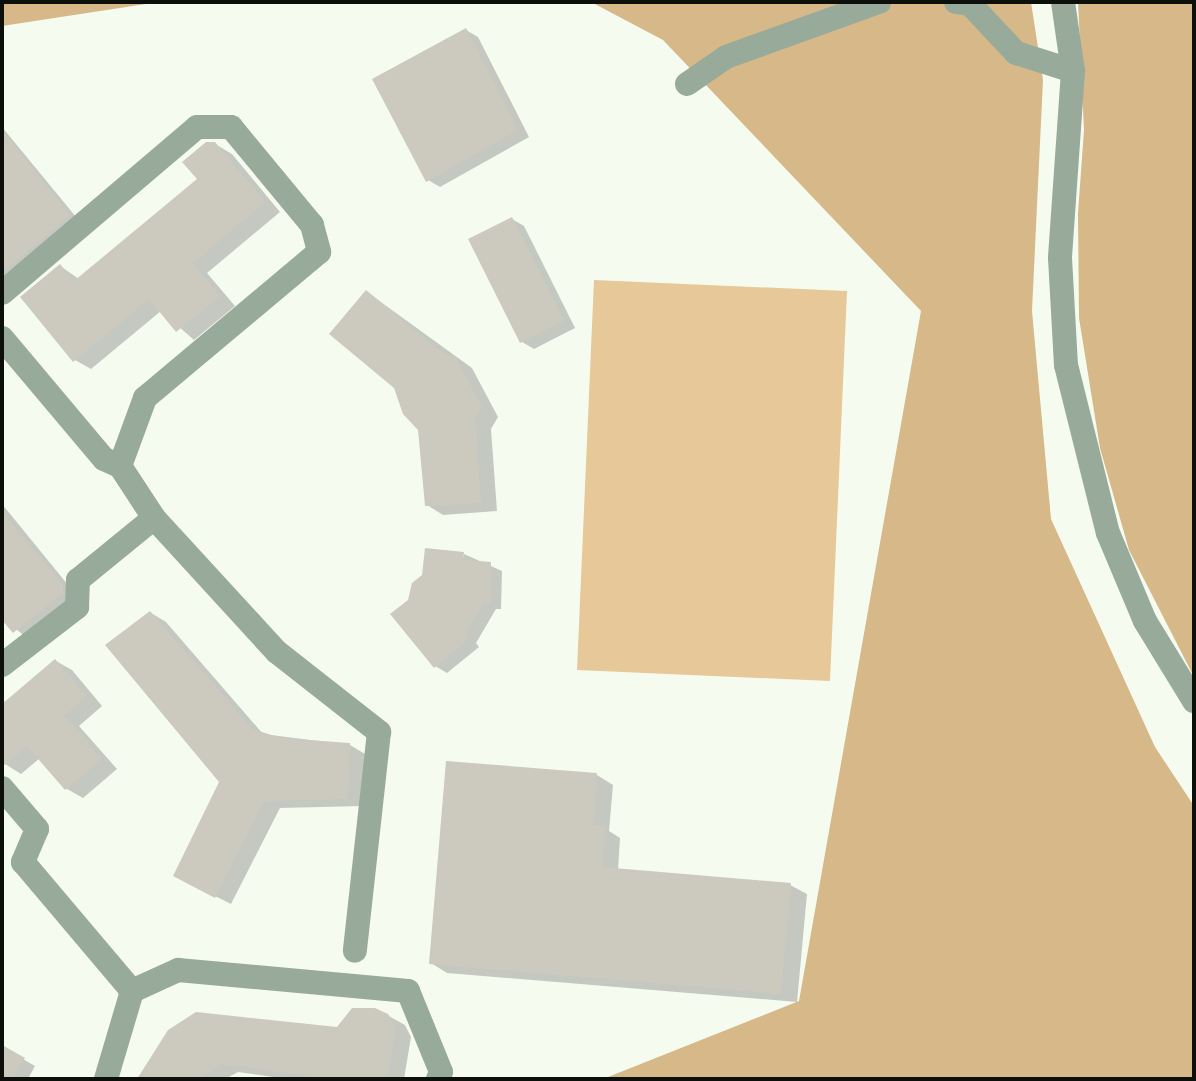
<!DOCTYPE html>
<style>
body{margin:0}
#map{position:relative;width:1196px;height:1081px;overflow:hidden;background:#f6fbf0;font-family:Ubuntu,sans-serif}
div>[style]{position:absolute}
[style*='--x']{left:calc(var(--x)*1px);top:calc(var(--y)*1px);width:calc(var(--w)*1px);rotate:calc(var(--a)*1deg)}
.green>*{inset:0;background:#e7c899}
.forest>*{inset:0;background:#d7b888}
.shadow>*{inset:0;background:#0003}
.building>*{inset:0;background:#cccabf}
.minor>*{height:24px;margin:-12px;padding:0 12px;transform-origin:12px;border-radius:12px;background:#98ab9a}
span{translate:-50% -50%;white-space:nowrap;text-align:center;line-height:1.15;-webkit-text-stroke:6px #fff;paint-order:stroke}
.frame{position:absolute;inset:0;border:4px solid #0d0f0b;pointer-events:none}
</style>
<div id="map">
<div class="green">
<i style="clip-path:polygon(594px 280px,847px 291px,830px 681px,577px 670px)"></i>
</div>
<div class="forest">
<i style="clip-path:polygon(2px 2px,159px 2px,2px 26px)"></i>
<i style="clip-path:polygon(591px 2px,1031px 2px,1043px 80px,1032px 311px,1051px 519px,1155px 747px,1194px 806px,1194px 1079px,603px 1079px,799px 1001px,921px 311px,663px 40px)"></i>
<i style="clip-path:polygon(1078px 2px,1194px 2px,1194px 677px,1129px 550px,1100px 448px,1079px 318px,1078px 213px,1084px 130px)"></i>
</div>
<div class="shadow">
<i style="clip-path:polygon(466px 30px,478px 37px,529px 137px,440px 187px,428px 180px)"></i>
<i style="clip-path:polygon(2px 127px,81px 223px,2px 291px)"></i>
<i style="clip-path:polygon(215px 144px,232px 154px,280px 212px,207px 273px,235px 306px,194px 340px,161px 311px,91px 369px,75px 360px,60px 266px,79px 279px,199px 179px)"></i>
<i style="clip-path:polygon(512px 219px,524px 226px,575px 328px,534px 349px,522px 342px)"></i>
<i style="clip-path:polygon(367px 292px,472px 368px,498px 417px,491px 429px,497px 511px,443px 515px,427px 505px,420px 429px)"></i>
<i style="clip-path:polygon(2px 504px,77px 596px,29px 640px,2px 617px)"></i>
<i style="clip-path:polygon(464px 554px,502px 571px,501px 609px,496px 609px,476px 643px,479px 647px,447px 673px,435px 666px)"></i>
<i style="clip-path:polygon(151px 613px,166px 622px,263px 734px,350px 745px,365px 754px,363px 806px,280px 808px,231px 904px,191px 884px,222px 782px)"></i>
<i style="clip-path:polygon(56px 661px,72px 670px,102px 706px,79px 726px,117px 769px,83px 798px,67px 789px,40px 758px,21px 774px,2px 762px,2px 707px)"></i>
<i style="clip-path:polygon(597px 775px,613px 785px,609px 831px,620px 838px,618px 870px,790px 885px,807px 894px,797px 1002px,447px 973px,431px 963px)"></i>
<i style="clip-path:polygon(387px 1015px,405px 1025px,411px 1037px,404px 1079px,287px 1079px,238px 1072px,225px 1079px,140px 1079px)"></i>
<i style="clip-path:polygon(2px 1047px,35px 1066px,28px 1079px,2px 1075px)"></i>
</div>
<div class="building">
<i style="clip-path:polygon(466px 28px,518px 130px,426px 182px,372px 79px)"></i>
<i style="clip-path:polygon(2px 130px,70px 215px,2px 273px)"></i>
<i style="clip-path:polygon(206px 142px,215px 142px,265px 202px,193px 263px,220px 296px,176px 332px,149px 299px,73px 362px,20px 297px,60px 264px,74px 281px,197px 179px,182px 162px)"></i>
<i style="clip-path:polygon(512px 217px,564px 321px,520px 343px,468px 239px)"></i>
<i style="clip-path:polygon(366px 290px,445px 355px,455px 356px,482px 407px,475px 419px,481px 503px,425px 506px,418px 430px,403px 414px,394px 388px,329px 334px)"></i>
<i style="clip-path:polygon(2px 512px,63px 585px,63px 593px,13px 633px,2px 620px)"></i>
<i style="clip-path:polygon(425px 548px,464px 552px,463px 560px,491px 562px,490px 604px,483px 603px,465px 635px,468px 639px,434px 668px,390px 614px,408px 600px,412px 583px,422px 575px)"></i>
<i style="clip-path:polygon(150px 611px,252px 729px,281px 738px,350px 743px,348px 799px,264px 801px,215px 898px,173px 876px,219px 782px,105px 645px)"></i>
<i style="clip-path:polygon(55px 659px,87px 696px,64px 716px,102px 759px,65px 790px,27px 746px,2px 767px,2px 704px)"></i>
<i style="clip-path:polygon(446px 761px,597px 773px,593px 825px,605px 826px,602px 867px,791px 883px,781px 994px,429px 964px)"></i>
<i style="clip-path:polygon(352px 1008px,375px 1008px,388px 1014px,396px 1027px,387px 1079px,329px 1079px,221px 1064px,198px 1079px,137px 1079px,168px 1030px,196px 1012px,337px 1027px)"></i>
<i style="clip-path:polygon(2px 1045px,25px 1058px,12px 1079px,2px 1079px)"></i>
</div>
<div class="minor">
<i style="--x:956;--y:2;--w:14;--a:8"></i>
<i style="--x:970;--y:4;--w:67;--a:46.8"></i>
<i style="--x:1016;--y:53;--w:60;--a:17.5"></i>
<i style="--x:1063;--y:2;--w:70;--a:81.8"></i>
<i style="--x:1073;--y:71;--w:187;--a:94"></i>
<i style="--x:1060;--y:258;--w:107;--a:86.8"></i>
<i style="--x:1066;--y:365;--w:173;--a:76"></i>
<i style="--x:1108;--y:533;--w:95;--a:67.2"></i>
<i style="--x:1145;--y:621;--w:94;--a:58.5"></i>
<i style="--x:687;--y:84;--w:47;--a:-34.7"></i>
<i style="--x:726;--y:57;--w:163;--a:-19.8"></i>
<i style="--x:2;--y:293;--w:256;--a:-40.4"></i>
<i style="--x:197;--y:127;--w:34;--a:0"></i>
<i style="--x:231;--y:127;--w:127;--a:50.4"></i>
<i style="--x:312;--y:225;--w:28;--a:75"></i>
<i style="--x:319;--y:252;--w:227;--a:140"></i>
<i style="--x:145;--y:398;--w:72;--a:110.2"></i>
<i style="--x:2;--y:338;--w:158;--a:49.9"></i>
<i style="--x:104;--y:459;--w:17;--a:24"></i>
<i style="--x:120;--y:466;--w:62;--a:56.8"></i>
<i style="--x:154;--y:518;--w:182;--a:47.5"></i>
<i style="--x:277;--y:652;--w:130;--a:38.1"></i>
<i style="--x:379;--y:732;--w:220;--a:96.3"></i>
<i style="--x:2;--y:665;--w:95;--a:-37.7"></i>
<i style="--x:77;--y:607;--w:27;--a:-88"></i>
<i style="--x:78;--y:580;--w:98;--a:-39.2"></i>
<i style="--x:2;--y:788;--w:54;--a:49.5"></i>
<i style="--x:37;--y:829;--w:36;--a:113"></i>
<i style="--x:23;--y:862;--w:169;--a:49.8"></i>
<i style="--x:106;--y:1079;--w:92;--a:-73.5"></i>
<i style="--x:132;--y:991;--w:51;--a:-24.5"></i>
<i style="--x:178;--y:970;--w:231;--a:5.2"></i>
<i style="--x:408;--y:991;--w:87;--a:67.8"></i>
<i style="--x:441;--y:1072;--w:8;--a:113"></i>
</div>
<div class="frame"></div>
</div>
